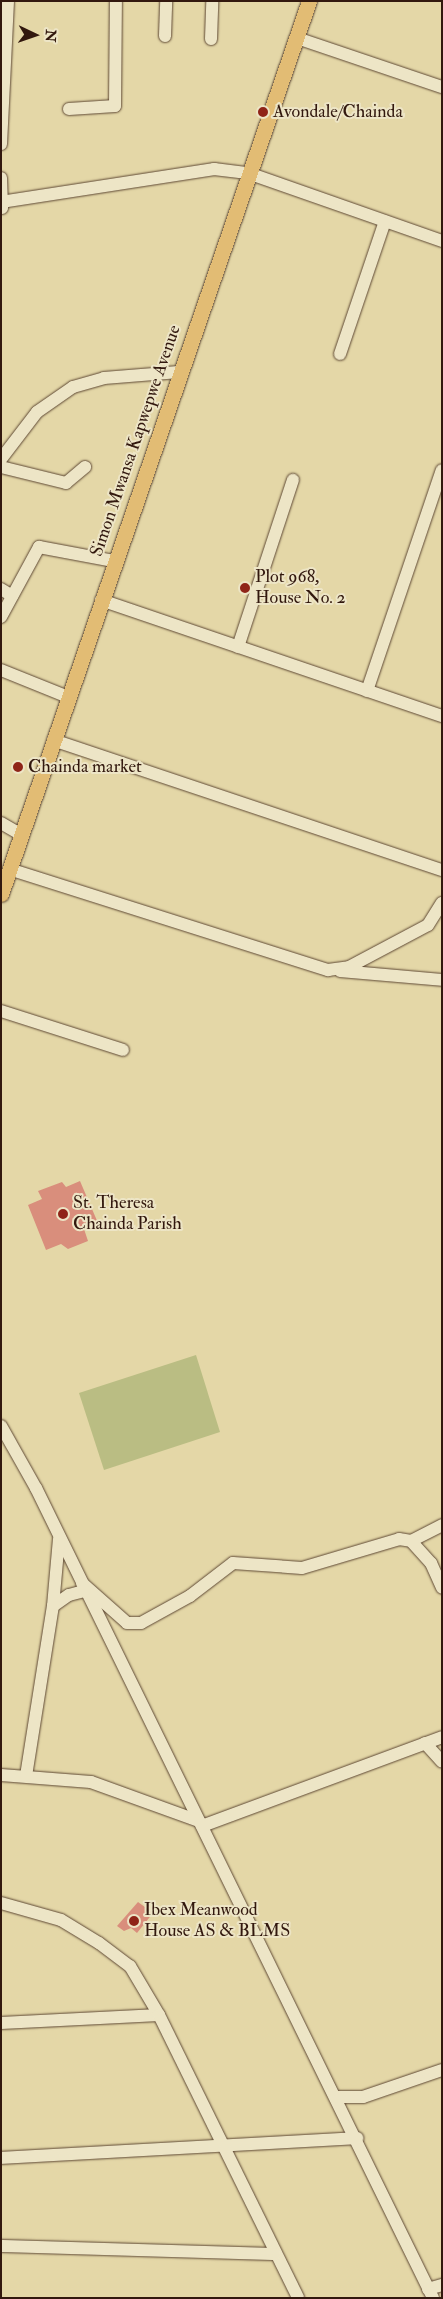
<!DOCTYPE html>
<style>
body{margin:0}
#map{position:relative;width:443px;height:2299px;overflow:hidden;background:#e4d7a7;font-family:"IM FELL Double Pica",serif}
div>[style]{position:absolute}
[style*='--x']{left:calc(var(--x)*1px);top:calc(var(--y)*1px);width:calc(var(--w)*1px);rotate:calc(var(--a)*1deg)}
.green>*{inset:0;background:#babd83}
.building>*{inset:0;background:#d98e7c}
.roads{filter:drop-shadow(0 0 1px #5e4834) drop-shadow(0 0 1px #5e4834)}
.minor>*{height:12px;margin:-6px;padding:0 6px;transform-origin:6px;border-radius:6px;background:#ede5c6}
.major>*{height:15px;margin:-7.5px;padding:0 7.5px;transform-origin:7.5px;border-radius:7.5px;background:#e2bc74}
.dots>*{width:14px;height:14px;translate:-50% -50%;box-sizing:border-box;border:2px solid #ede5c6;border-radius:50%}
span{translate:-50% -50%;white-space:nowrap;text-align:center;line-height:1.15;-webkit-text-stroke:4px #ede5c6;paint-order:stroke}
.poi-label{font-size:18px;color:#32180e}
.left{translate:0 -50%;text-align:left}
.street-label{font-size:18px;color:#32180e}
.frame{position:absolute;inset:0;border:2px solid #32180e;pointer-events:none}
.north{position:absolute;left:10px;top:10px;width:50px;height:50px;-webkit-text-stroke:4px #ede5c6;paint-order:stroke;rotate:93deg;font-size:14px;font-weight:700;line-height:20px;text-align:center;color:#32180e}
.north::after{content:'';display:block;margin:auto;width:18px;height:22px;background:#32180e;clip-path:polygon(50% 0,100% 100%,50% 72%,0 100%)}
</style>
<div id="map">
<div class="green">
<i style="clip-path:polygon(196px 1355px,220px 1432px,104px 1470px,79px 1393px)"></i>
</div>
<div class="building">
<i style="clip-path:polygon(80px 1181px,98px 1223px,84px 1229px,88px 1241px,68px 1249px,61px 1244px,46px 1250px,28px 1205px,42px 1199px,38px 1191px,62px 1182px,66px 1187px)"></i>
<i style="clip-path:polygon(138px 1902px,153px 1913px,137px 1933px,131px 1928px,124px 1931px,117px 1926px)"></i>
</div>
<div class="roads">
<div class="minor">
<i style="--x:165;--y:36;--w:35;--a:-88"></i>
<i style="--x:297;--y:38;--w:153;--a:18.7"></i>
<i style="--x:211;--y:39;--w:38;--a:-88"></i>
<i style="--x:69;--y:109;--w:46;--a:-3.7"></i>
<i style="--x:115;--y:106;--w:105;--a:-89.5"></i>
<i style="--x:1;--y:144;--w:143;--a:-87.2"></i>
<i style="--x:1;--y:178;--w:30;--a:88"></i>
<i style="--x:1;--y:202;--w:216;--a:-8.8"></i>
<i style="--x:214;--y:169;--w:34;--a:7"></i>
<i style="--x:248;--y:173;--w:206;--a:19.3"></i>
<i style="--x:340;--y:354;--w:140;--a:-71.3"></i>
<i style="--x:1;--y:459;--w:59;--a:-52.5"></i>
<i style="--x:37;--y:412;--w:44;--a:-34.8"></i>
<i style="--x:73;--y:387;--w:32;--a:-16"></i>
<i style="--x:104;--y:378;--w:75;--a:-4.6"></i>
<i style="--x:1;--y:467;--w:67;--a:13.8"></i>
<i style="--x:66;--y:483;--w:25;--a:-40"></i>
<i style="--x:1;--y:589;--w:13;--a:32"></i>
<i style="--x:101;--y:600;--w:360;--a:18.8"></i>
<i style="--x:1;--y:617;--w:80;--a:-61.5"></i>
<i style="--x:39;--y:547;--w:76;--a:10.6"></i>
<i style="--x:238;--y:647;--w:176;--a:-71.8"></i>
<i style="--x:1;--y:670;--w:72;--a:21.9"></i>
<i style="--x:367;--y:691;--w:233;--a:-71.3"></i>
<i style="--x:53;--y:740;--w:410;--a:18.5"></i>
<i style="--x:1;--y:823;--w:22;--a:30"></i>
<i style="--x:9;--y:869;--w:335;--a:17.6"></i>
<i style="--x:328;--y:970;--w:21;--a:-8"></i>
<i style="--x:349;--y:967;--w:89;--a:-28"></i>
<i style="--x:428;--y:925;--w:26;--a:-58"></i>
<i style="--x:340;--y:971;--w:102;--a:5"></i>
<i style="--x:1;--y:1011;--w:128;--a:17.7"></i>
<i style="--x:1;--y:1426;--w:71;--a:60.6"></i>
<i style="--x:36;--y:1488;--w:902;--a:63.89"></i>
<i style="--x:411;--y:1541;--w:30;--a:48"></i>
<i style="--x:431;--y:1563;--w:27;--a:66"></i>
<i style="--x:82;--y:1583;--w:60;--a:41.6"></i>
<i style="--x:127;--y:1623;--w:14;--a:0"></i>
<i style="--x:141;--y:1623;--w:56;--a:-28.9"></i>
<i style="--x:190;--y:1596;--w:54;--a:-37.5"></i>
<i style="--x:233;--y:1563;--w:69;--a:4.1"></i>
<i style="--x:302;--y:1568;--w:101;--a:-16.6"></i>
<i style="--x:399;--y:1539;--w:12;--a:9"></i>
<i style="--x:411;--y:1541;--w:35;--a:-27"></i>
<i style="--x:53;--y:1606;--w:19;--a:-35"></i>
<i style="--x:69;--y:1595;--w:16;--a:-15"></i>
<i style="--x:425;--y:1743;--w:25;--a:48"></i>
<i style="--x:1;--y:1775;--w:90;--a:4.4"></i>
<i style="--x:91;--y:1782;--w:115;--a:19.9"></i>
<i style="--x:26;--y:1776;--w:172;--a:-81"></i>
<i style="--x:53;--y:1606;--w:67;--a:-84.9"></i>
<i style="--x:202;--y:1826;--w:256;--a:-20.3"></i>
<i style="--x:1;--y:1903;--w:62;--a:15.8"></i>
<i style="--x:61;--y:1920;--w:44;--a:31.2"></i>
<i style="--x:99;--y:1943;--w:39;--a:37"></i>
<i style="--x:130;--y:1966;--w:57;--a:59.4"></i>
<i style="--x:1;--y:2023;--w:158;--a:-2.9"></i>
<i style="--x:159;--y:2015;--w:315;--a:63.8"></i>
<i style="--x:336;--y:2097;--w:27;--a:0"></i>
<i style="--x:363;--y:2097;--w:83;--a:-18.9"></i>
<i style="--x:1;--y:2158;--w:357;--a:-3.2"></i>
<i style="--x:1;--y:2246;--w:274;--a:1.7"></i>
<i style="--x:428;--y:2289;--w:15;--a:-16"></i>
</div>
<div class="major">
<i style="--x:1;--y:894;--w:945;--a:-70.97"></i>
</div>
</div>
<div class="dots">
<i style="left:263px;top:112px;background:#8f2418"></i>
<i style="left:245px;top:588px;background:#8f2418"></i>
<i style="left:18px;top:767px;background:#8f2418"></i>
<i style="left:63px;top:1214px;background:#8f2418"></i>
<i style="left:134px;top:1921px;background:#8f2418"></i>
</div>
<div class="poi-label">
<span class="left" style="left:273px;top:112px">Avondale/Chainda</span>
<span class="left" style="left:255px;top:588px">Plot 968,<br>House No. 2</span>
<span class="left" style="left:28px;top:767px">Chainda market</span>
<span class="left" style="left:73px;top:1214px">St. Theresa<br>Chainda Parish</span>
<span class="left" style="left:144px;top:1921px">Ibex Meanwood<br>House AS &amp; BLMS</span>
</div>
<div class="street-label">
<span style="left:136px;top:441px;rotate:-71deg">Simon Mwansa Kapwepwe Avenue</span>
</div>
<div class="frame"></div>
<div class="north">N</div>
</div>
